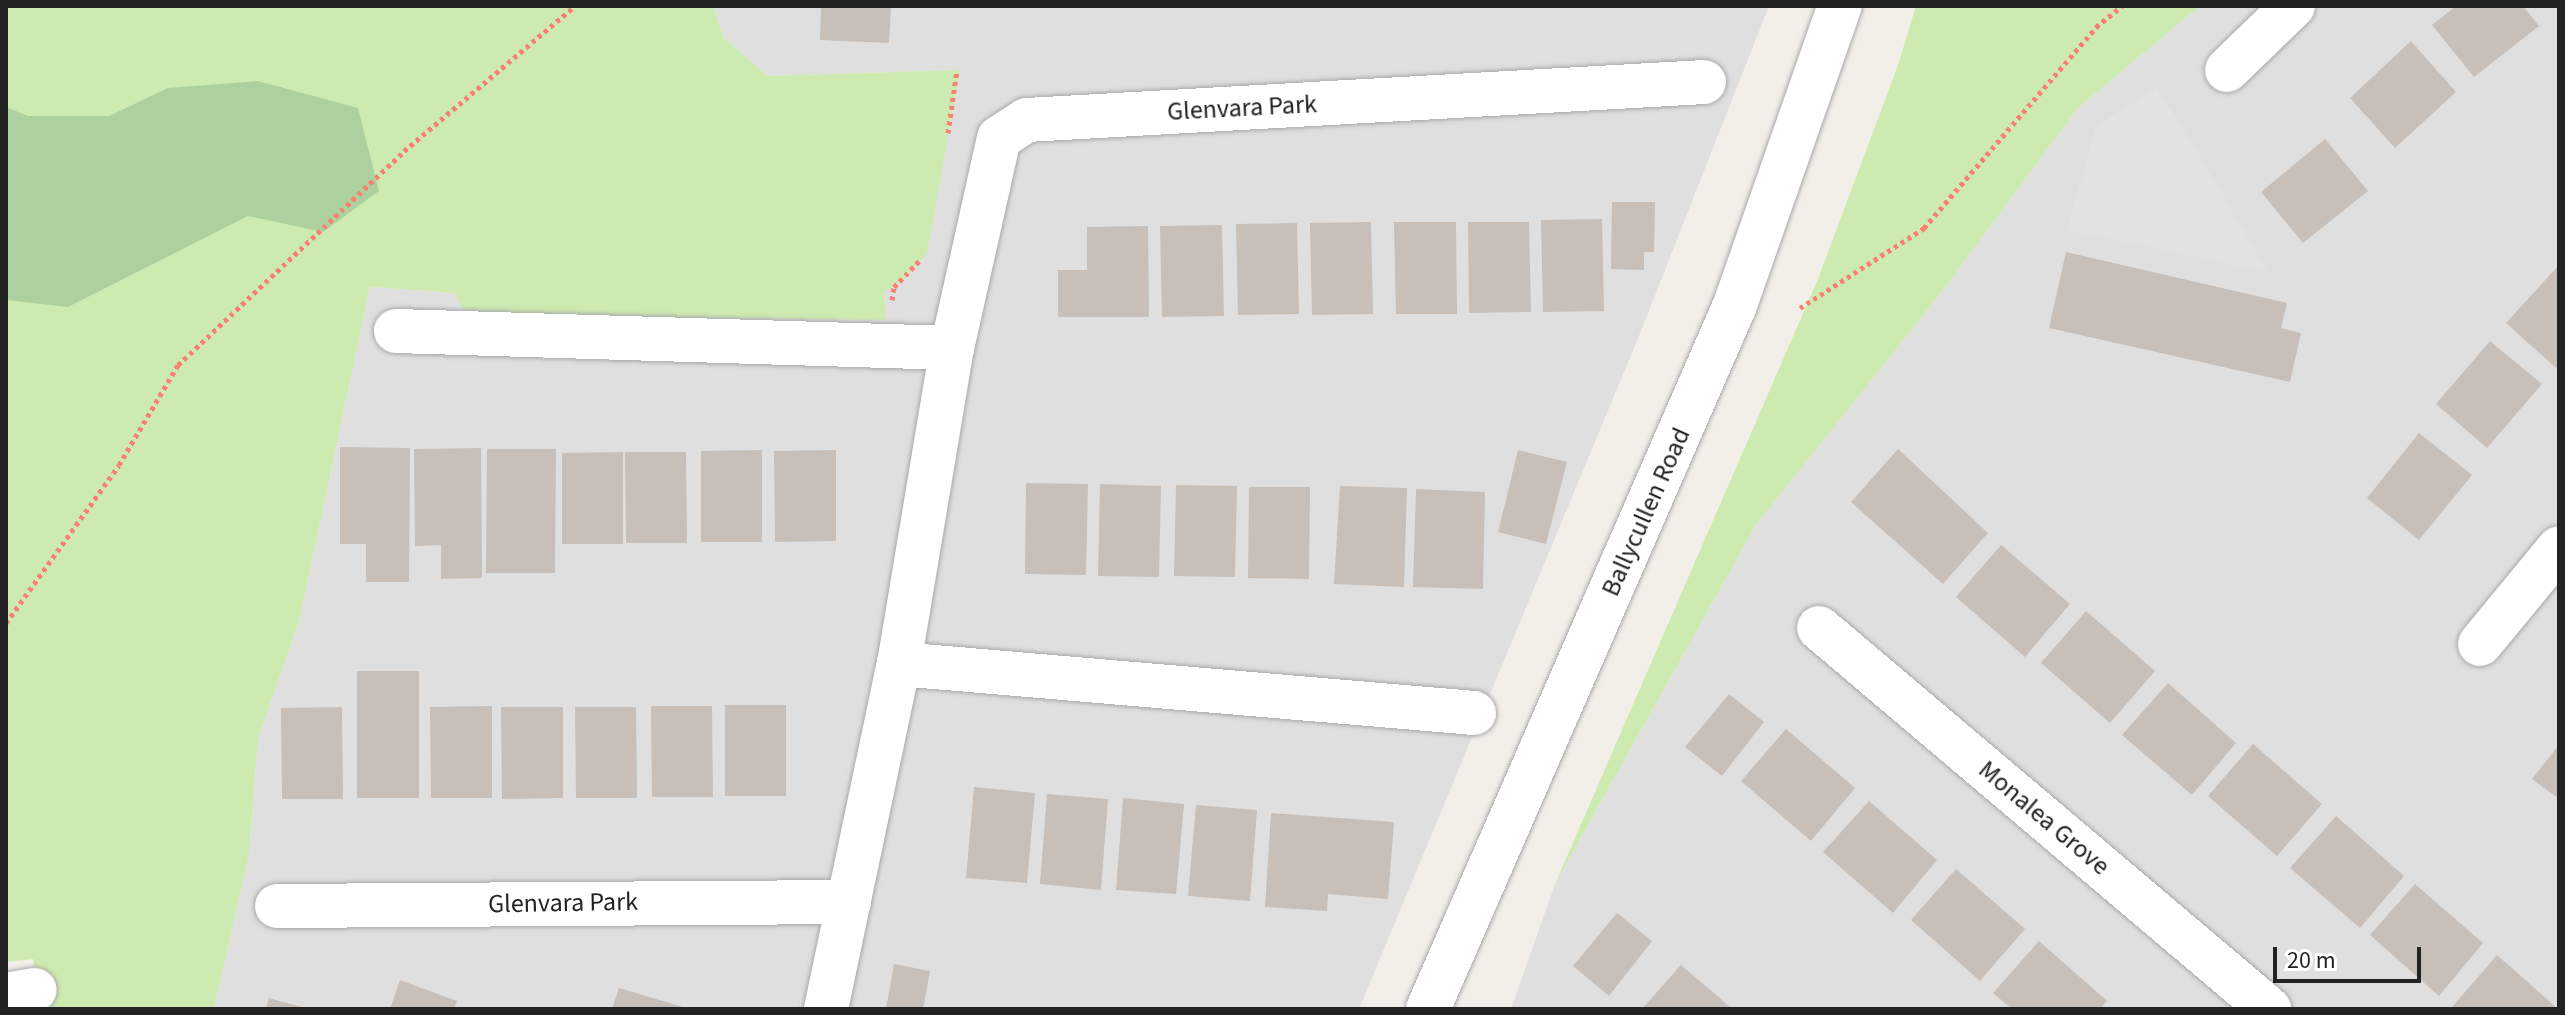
<!DOCTYPE html>
<style>
body{margin:0}
#map{position:relative;width:2565px;height:1015px;overflow:hidden;background:#f2efe9;font-family:"Source Sans 3",sans-serif}
div>[style]{position:absolute}
[style*='--x']{left:calc(var(--x)*1px);top:calc(var(--y)*1px);width:calc(var(--w)*1px);rotate:calc(var(--a)*1deg)}
.residential>*{inset:0;background:#e0dfdf}
.grass>*{inset:0;background:#cdebb0}
.forest>*{inset:0;background:#add19e}
.parking>*{inset:0;background:#e2e2e2}
.building>*{inset:0;background:#c7bfb8}
.path>*{height:5px;margin-top:-2.5px;transform-origin:0;background:repeating-linear-gradient(90deg,#fa8072 0 4px,transparent 0 8px)}
.roads{filter:drop-shadow(0 0 2px #a9a9a9) drop-shadow(0 0 2px #a9a9a9)}
.minor>*{height:44px;margin:-22px;padding:0 22px;transform-origin:22px;border-radius:22px;background:#fff}
span{translate:-50% -50%;white-space:nowrap;text-align:center;line-height:1.15;-webkit-text-stroke:6px #fff;paint-order:stroke}
.street-label{font-size:26px;color:#222}
.frame{position:absolute;inset:0;border:8px solid #222;pointer-events:none}
.scale{position:absolute;left:2273px;top:947px;width:148px;height:36px;box-sizing:border-box;border:4px solid #222;border-top:0;padding-left:10px;font-size:24px;line-height:28px;white-space:nowrap;color:#222;-webkit-text-stroke:6px #fff;paint-order:stroke}
</style>
<div id="map">
<div class="residential">
<i style="clip-path:polygon(713px 6px,1769px 6px,1637px 341px,1359px 1009px,214px 1009px,249px 855px,258px 738px,299px 622px,370px 287px,455px 293px,462px 308px,886px 319px,884px 291px,902px 282px,960px 70px,768px 76px,724px 38px)"></i>
<i style="clip-path:polygon(2200px 6px,2559px 6px,2559px 1009px,1511px 1009px,1555px 884px,1756px 525px,1943px 290px,2078px 108px)"></i>
</div>
<div class="grass">
<i style="clip-path:polygon(6px 6px,713px 6px,724px 38px,768px 76px,960px 70px,927px 254px,902px 282px,884px 291px,886px 320px,474px 315px,462px 308px,455px 293px,370px 287px,299px 622px,258px 738px,249px 855px,214px 1009px,39px 1009px,33px 959px,6px 962px)"></i>
<i style="clip-path:polygon(1916px 6px,2200px 6px,2078px 108px,1943px 290px,1756px 525px,1555px 884px,1818px 279px,1898px 65px)"></i>
</div>
<div class="forest">
<i style="clip-path:polygon(258px 81px,358px 108px,379px 191px,323px 232px,248px 216px,68px 307px,6px 300px,6px 107px,28px 116px,109px 116px,168px 88px)"></i>
</div>
<div class="parking">
<i style="clip-path:polygon(2156px 88px,2185px 131px,2268px 272px,2067px 230px,2096px 126px)"></i>
</div>
<div class="building">
<i style="clip-path:polygon(821px 6px,891px 6px,889px 43px,820px 40px)"></i>
<i style="clip-path:polygon(2456px 6px,2523px 6px,2539px 26px,2474px 77px,2432px 25px)"></i>
<i style="clip-path:polygon(2411px 41px,2456px 92px,2395px 148px,2350px 98px)"></i>
<i style="clip-path:polygon(2325px 139px,2368px 191px,2303px 243px,2261px 192px)"></i>
<i style="clip-path:polygon(1612px 202px,1655px 202px,1654px 252px,1644px 252px,1644px 270px,1611px 269px)"></i>
<i style="clip-path:polygon(1602px 219px,1604px 311px,1543px 312px,1541px 220px)"></i>
<i style="clip-path:polygon(1371px 222px,1373px 314px,1312px 315px,1310px 223px)"></i>
<i style="clip-path:polygon(1394px 222px,1456px 222px,1457px 314px,1396px 314px)"></i>
<i style="clip-path:polygon(1468px 222px,1529px 222px,1531px 312px,1469px 313px)"></i>
<i style="clip-path:polygon(1297px 223px,1299px 314px,1238px 315px,1236px 224px)"></i>
<i style="clip-path:polygon(1222px 225px,1224px 316px,1162px 317px,1160px 226px)"></i>
<i style="clip-path:polygon(1148px 226px,1149px 317px,1058px 317px,1058px 270px,1087px 270px,1087px 227px)"></i>
<i style="clip-path:polygon(2066px 252px,2287px 303px,2281px 328px,2301px 333px,2290px 382px,2049px 328px)"></i>
<i style="clip-path:polygon(2559px 265px,2559px 364px,2556px 368px,2506px 323px)"></i>
<i style="clip-path:polygon(2490px 341px,2542px 384px,2487px 448px,2436px 404px)"></i>
<i style="clip-path:polygon(2419px 433px,2472px 475px,2419px 540px,2367px 498px)"></i>
<i style="clip-path:polygon(340px 447px,410px 448px,409px 582px,366px 582px,366px 544px,340px 544px)"></i>
<i style="clip-path:polygon(481px 448px,482px 578px,441px 579px,441px 545px,415px 546px,414px 449px)"></i>
<i style="clip-path:polygon(487px 449px,556px 449px,555px 573px,486px 573px)"></i>
<i style="clip-path:polygon(1898px 449px,1988px 533px,1943px 584px,1851px 502px)"></i>
<i style="clip-path:polygon(762px 450px,762px 542px,701px 542px,701px 451px)"></i>
<i style="clip-path:polygon(836px 450px,836px 541px,775px 542px,774px 451px)"></i>
<i style="clip-path:polygon(1518px 450px,1567px 462px,1546px 544px,1498px 532px)"></i>
<i style="clip-path:polygon(623px 452px,623px 544px,562px 544px,562px 453px)"></i>
<i style="clip-path:polygon(625px 452px,686px 452px,687px 543px,626px 543px)"></i>
<i style="clip-path:polygon(1026px 483px,1088px 484px,1086px 575px,1025px 574px)"></i>
<i style="clip-path:polygon(1100px 484px,1161px 486px,1159px 577px,1098px 576px)"></i>
<i style="clip-path:polygon(1176px 485px,1237px 486px,1235px 577px,1174px 576px)"></i>
<i style="clip-path:polygon(1340px 486px,1407px 488px,1404px 587px,1334px 584px)"></i>
<i style="clip-path:polygon(1249px 487px,1310px 487px,1309px 579px,1248px 578px)"></i>
<i style="clip-path:polygon(1416px 489px,1485px 492px,1483px 589px,1413px 587px)"></i>
<i style="clip-path:polygon(2001px 545px,2070px 604px,2025px 657px,1956px 597px)"></i>
<i style="clip-path:polygon(2086px 611px,2155px 671px,2110px 723px,2041px 663px)"></i>
<i style="clip-path:polygon(357px 671px,419px 671px,419px 798px,357px 798px)"></i>
<i style="clip-path:polygon(2168px 683px,2236px 743px,2192px 795px,2122px 735px)"></i>
<i style="clip-path:polygon(1729px 694px,1764px 722px,1722px 776px,1685px 747px)"></i>
<i style="clip-path:polygon(725px 705px,786px 705px,786px 796px,725px 796px)"></i>
<i style="clip-path:polygon(492px 706px,492px 798px,431px 798px,430px 707px)"></i>
<i style="clip-path:polygon(651px 706px,712px 706px,713px 797px,652px 797px)"></i>
<i style="clip-path:polygon(342px 707px,343px 799px,282px 799px,281px 708px)"></i>
<i style="clip-path:polygon(501px 707px,563px 707px,563px 798px,502px 799px)"></i>
<i style="clip-path:polygon(575px 707px,636px 707px,637px 798px,576px 798px)"></i>
<i style="clip-path:polygon(1786px 729px,1855px 788px,1811px 841px,1741px 781px)"></i>
<i style="clip-path:polygon(2253px 744px,2322px 804px,2277px 856px,2208px 796px)"></i>
<i style="clip-path:polygon(2559px 745px,2559px 799px,2532px 779px)"></i>
<i style="clip-path:polygon(974px 787px,1035px 793px,1027px 883px,966px 878px)"></i>
<i style="clip-path:polygon(1047px 794px,1108px 799px,1101px 890px,1040px 884px)"></i>
<i style="clip-path:polygon(1123px 798px,1184px 804px,1176px 894px,1116px 890px)"></i>
<i style="clip-path:polygon(1869px 801px,1937px 860px,1893px 913px,1823px 852px)"></i>
<i style="clip-path:polygon(1196px 805px,1257px 810px,1250px 901px,1188px 896px)"></i>
<i style="clip-path:polygon(1271px 813px,1394px 822px,1388px 899px,1328px 894px,1327px 911px,1265px 907px)"></i>
<i style="clip-path:polygon(2336px 816px,2404px 876px,2360px 928px,2290px 868px)"></i>
<i style="clip-path:polygon(1956px 869px,2025px 929px,1980px 981px,1911px 920px)"></i>
<i style="clip-path:polygon(2415px 884px,2483px 943px,2439px 996px,2370px 935px)"></i>
<i style="clip-path:polygon(1617px 913px,1652px 941px,1609px 996px,1573px 966px)"></i>
<i style="clip-path:polygon(2039px 941px,2107px 1001px,2100px 1009px,2012px 1009px,1993px 993px)"></i>
<i style="clip-path:polygon(2497px 955px,2531px 985px,2558px 1009px,2454px 1009px,2452px 1007px)"></i>
<i style="clip-path:polygon(894px 964px,930px 971px,923px 1009px,886px 1009px)"></i>
<i style="clip-path:polygon(1681px 965px,1715px 994px,1732px 1009px,1642px 1009px)"></i>
<i style="clip-path:polygon(400px 980px,457px 1001px,454px 1009px,390px 1009px)"></i>
<i style="clip-path:polygon(619px 988px,686px 1008px,686px 1009px,612px 1009px)"></i>
<i style="clip-path:polygon(269px 998px,305px 1008px,305px 1009px,266px 1009px)"></i>
</div>
<div class="path">
<i style="--x:948;--y:133;--w:64;--a:-81.9"></i>
<i style="--x:892;--y:300;--w:13;--a:-81"></i>
<i style="--x:894;--y:287;--w:40;--a:-46"></i>
<i style="--x:1800;--y:308;--w:148;--a:-32.8"></i>
<i style="--x:1924;--y:228;--w:265;--a:-49.4"></i>
<i style="--x:2096;--y:27;--w:33;--a:-39"></i>
<i style="--x:6;--y:623;--w:194;--a:-54.4"></i>
<i style="--x:119;--y:465;--w:116;--a:-59.5"></i>
<i style="--x:178;--y:365;--w:311;--a:-43.4"></i>
<i style="--x:404;--y:151;--w:224;--a:-40.3"></i>
</div>
<div class="roads">
<div class="minor">
<i style="--x:2227;--y:70;--w:92;--a:-44.1"></i>
<i style="--x:396;--y:331;--w:556;--a:1.75"></i>
<i style="--x:1819;--y:628;--w:590;--a:40.25"></i>
<i style="--x:2480;--y:644;--w:124;--a:-50.5"></i>
<i style="--x:899;--y:664;--w:577;--a:4.87"></i>
<i style="--x:277;--y:906;--w:572;--a:-0.4"></i>
<i style="--x:6;--y:995;--w:29;--a:-10"></i>
<i style="--x:826;--y:1009;--w:353;--a:-78.1"></i>
<i style="--x:899;--y:664;--w:320;--a:-80.5"></i>
<i style="--x:952;--y:348;--w:215;--a:-77.4"></i>
<i style="--x:999;--y:138;--w:33;--a:-33"></i>
<i style="--x:1027;--y:120;--w:678;--a:-3.21"></i>
<i style="--x:1428;--y:1009;--w:768;--a:-66.44"></i>
<i style="--x:1735;--y:305;--w:317;--a:-70.7"></i>
</div>
</div>
<div class="street-label">
<span style="left:1242px;top:108px;rotate:-3deg">Glenvara Park</span>
<span style="left:1646px;top:512px;rotate:-66deg">Ballycullen Road</span>
<span style="left:2044px;top:818px;rotate:40deg">Monalea Grove</span>
<span style="left:563px;top:903px;rotate:-1deg">Glenvara Park</span>
</div>
<div class="frame"></div>
<div class="scale">20 m</div>
</div>
